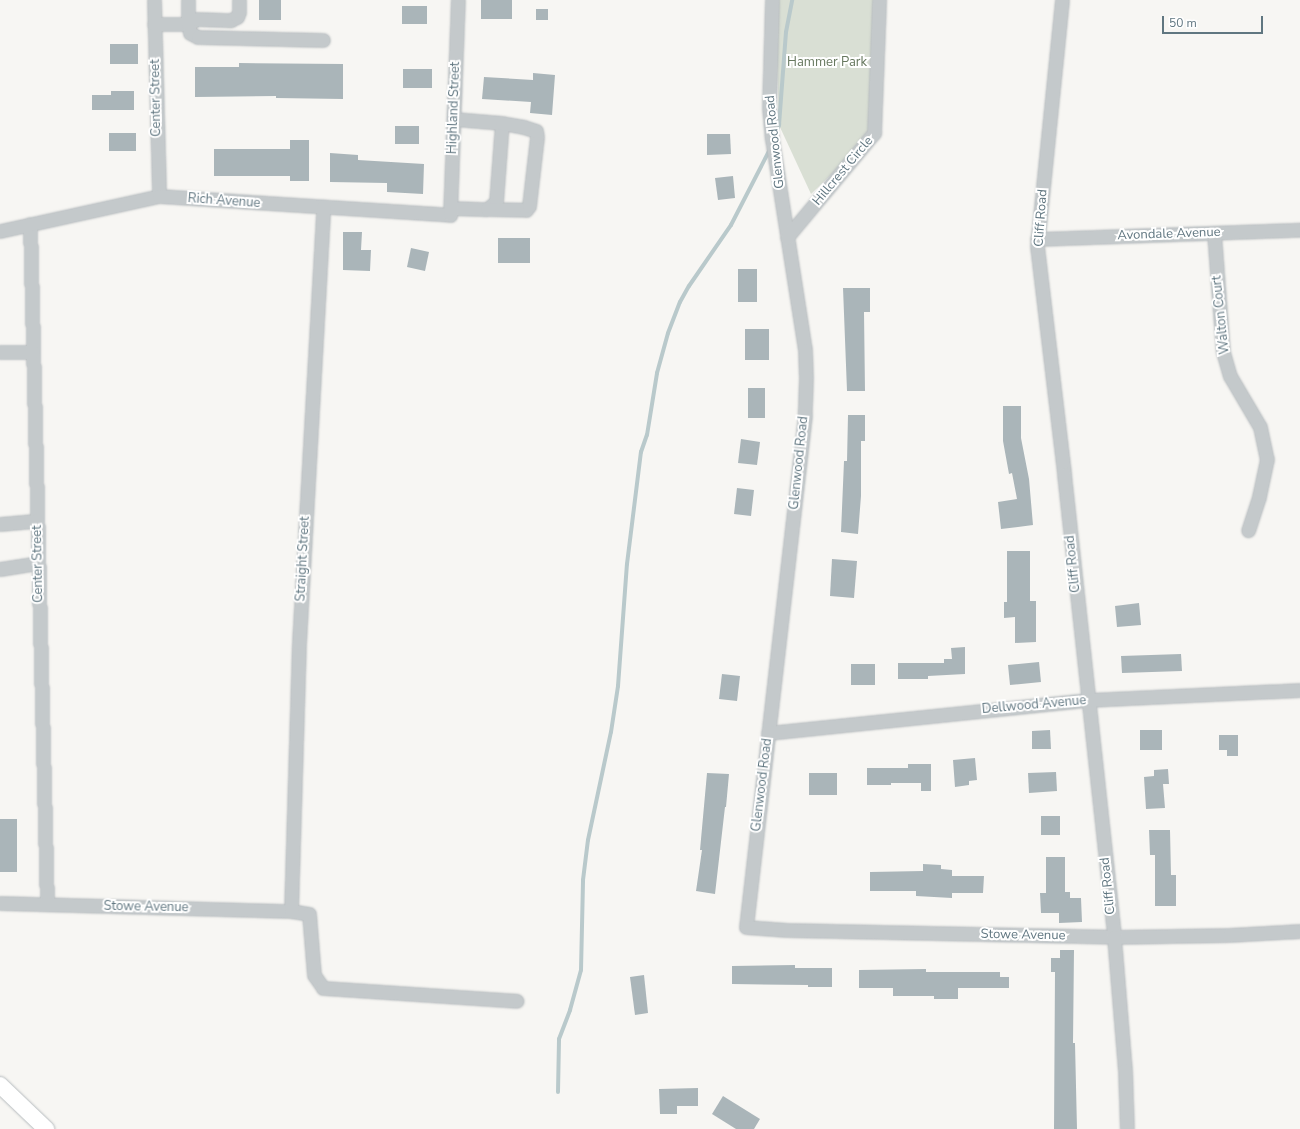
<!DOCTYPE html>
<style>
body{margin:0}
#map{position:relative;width:1300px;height:1129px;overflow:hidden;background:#f7f6f3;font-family:"Nunito Sans",sans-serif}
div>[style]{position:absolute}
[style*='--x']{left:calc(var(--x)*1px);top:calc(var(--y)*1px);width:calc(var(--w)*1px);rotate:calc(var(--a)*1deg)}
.green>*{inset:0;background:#d9dfd4}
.stream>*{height:4px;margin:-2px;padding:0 2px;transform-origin:2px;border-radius:2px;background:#b9c9cb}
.building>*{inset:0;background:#aab5b9}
.roads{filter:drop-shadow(0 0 1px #b7bcbf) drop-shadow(0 0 1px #b7bcbf)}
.minor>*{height:13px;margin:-6.5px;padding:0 6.5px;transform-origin:6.5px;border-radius:6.5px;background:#c4c9cb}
.major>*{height:16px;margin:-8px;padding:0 8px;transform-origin:8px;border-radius:8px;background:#fff}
span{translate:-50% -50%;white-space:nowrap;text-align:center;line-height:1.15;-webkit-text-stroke:4px #fff;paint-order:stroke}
.park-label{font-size:13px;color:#67785f}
.street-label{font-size:13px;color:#607680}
.scale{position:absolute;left:1162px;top:16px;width:101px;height:18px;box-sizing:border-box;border:2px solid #607680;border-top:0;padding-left:5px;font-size:12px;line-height:14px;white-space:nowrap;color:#607680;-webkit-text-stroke:3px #fff;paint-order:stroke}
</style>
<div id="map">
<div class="green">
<i style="clip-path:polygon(775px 0,879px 0,874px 133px,811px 194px,779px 125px)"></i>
</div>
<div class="stream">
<i style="--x:776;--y:133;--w:9;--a:-69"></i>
<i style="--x:779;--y:125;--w:93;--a:-85.7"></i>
<i style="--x:786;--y:32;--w:33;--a:-79"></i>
<i style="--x:558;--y:1092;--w:53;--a:-88.9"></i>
<i style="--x:559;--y:1039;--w:31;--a:-69"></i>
<i style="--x:570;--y:1010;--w:41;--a:-74.6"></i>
<i style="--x:581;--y:970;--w:90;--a:-88.7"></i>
<i style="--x:583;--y:880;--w:40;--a:-82.9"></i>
<i style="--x:588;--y:840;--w:110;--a:-78"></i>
<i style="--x:611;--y:732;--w:47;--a:-81.3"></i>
<i style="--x:618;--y:686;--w:122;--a:-85.8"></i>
<i style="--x:627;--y:564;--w:113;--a:-82.9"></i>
<i style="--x:641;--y:452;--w:18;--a:-71"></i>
<i style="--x:647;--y:435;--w:63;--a:-80.8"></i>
<i style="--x:657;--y:373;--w:41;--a:-74.6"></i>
<i style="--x:668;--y:333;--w:33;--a:-69"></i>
<i style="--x:680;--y:302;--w:18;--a:-61"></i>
<i style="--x:689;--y:286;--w:74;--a:-55.5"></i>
<i style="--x:731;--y:225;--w:85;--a:-62.8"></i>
</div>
<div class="building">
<i style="clip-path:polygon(259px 0,281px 0,281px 20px,259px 20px)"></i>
<i style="clip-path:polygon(481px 0,512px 0,512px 19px,481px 19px)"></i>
<i style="clip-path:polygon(402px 6px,427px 6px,427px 24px,402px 24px)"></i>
<i style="clip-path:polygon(536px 9px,548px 9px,548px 20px,536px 20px)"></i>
<i style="clip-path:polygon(110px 44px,138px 44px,138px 64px,110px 64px)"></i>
<i style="clip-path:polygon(239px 63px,343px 64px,343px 99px,276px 98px,276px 96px,195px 97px,195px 67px,239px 67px)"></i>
<i style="clip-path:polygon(403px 69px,432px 69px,432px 88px,403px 88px)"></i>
<i style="clip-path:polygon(533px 73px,555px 75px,552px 115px,530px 113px,531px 102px,482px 99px,484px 77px,533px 80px)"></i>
<i style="clip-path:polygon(111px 91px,134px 91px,134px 110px,92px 110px,92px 95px,111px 95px)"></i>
<i style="clip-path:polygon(395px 126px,419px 126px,419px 144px,395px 144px)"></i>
<i style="clip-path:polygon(109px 133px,136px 133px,136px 151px,109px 151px)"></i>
<i style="clip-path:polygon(707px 134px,730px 134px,731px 154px,707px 155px)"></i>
<i style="clip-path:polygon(290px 140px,309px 140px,309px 181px,290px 181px,290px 176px,214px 176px,214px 149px,290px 149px)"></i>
<i style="clip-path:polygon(330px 153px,358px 155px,358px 160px,424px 164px,423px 194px,387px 192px,387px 183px,330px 182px)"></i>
<i style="clip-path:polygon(733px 176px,735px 198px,718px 200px,715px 178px)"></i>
<i style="clip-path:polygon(343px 232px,362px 232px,361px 250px,371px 250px,370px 271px,343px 270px)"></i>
<i style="clip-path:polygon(498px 238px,530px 238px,530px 263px,498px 263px)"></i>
<i style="clip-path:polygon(411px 248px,429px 252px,425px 271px,407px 267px)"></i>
<i style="clip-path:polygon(738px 269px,757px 269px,757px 302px,738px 302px)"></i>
<i style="clip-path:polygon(843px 288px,870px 288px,870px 312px,864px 312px,865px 391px,847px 391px)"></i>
<i style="clip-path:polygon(745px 329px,769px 329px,769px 360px,745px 360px)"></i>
<i style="clip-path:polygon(748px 388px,765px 388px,765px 418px,748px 418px)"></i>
<i style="clip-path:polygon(1003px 406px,1021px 406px,1021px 438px,1029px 479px,1033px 525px,1001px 529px,998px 502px,1017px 499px,1012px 473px,1009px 474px,1003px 441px)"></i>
<i style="clip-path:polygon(848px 415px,865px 415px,865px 441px,861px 441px,861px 496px,858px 534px,841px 532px,844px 461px,847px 461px)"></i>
<i style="clip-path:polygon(741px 439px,760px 442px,757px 465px,738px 463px)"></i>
<i style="clip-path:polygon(737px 488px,754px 490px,751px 516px,734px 514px)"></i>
<i style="clip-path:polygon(1007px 551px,1030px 551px,1030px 601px,1036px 601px,1036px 642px,1015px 643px,1015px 617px,1004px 618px,1004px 602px,1007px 602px)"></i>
<i style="clip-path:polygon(832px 559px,857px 561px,854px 598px,830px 596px)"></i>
<i style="clip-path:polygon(1139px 603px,1141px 625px,1117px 627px,1115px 606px)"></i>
<i style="clip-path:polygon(965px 647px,965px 674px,928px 676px,928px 679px,898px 679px,898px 663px,944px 663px,944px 659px,952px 659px,951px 648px)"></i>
<i style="clip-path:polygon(1181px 654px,1182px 671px,1122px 673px,1121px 656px)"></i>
<i style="clip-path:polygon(1039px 662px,1041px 682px,1010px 685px,1008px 665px)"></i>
<i style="clip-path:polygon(851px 664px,875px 664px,875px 685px,851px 685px)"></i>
<i style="clip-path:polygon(722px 674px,740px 676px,737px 701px,719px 699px)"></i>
<i style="clip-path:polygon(1050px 730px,1051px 749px,1032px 749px,1032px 731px)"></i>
<i style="clip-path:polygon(1140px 730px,1162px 730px,1162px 750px,1140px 750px)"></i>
<i style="clip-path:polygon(1219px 735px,1238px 735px,1238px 756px,1227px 756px,1227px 750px,1219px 750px)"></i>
<i style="clip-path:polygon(975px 758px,977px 780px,969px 781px,969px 785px,955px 787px,953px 760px)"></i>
<i style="clip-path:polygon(908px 764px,931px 764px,931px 791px,921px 791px,921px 783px,891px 783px,891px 785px,867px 785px,867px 768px,908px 768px)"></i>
<i style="clip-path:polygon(1168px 769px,1169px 784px,1163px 784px,1165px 808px,1146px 809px,1144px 777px,1154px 776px,1154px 770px)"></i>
<i style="clip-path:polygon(1056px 772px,1057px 791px,1029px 793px,1028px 773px)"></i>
<i style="clip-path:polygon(707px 773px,729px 774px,726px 807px,725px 807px,715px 894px,696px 891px,702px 850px,700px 850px)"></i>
<i style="clip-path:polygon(809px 773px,837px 773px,837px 795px,809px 795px)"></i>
<i style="clip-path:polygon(1041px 816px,1060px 816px,1060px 835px,1041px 835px)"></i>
<i style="clip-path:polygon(0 819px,17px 819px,17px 872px,0 872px)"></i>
<i style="clip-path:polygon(1149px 830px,1170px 830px,1171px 875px,1176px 875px,1176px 906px,1155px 906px,1155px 855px,1150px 855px)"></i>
<i style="clip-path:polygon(1046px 857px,1065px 857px,1065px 892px,1070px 892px,1070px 898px,1081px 898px,1082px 922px,1059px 923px,1059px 913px,1041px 913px,1040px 893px,1046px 893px)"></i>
<i style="clip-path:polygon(923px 864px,941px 865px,941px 869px,952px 870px,952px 876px,984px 876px,983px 893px,952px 893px,952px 898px,916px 896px,916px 891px,870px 891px,870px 872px,923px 871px)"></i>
<i style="clip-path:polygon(1060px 950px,1074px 950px,1073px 1043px,1075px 1043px,1077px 1129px,1054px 1129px,1055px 972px,1051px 972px,1051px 958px,1060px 958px)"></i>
<i style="clip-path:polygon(795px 965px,795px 968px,832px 968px,832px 987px,808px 987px,808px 985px,732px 984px,732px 966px)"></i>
<i style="clip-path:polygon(926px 969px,926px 972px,1000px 972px,1000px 977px,1009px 977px,1009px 988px,958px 988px,958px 999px,934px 999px,934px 996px,893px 996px,893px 988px,859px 988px,859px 970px)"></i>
<i style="clip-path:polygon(644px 975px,648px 1013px,635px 1015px,630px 977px)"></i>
<i style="clip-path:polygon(698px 1088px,698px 1106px,677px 1106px,677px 1114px,660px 1114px,659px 1089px)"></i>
<i style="clip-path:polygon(723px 1096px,760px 1119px,754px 1129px,736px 1129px,712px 1114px)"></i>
</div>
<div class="roads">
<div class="minor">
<i style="--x:154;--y:0;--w:196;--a:88.5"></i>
<i style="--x:772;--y:0;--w:107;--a:91.6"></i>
<i style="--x:769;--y:107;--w:32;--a:85"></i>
<i style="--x:772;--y:139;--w:214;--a:81.1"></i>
<i style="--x:805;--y:350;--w:27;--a:88"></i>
<i style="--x:806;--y:377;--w:38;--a:92"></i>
<i style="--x:805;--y:415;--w:515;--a:96.57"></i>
<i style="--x:746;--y:927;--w:41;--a:4.2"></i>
<i style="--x:787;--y:930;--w:327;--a:1.2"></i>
<i style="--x:1114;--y:937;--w:115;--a:-1"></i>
<i style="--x:1229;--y:935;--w:71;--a:-3.2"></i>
<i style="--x:1062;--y:0;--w:247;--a:95.8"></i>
<i style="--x:1037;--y:246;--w:230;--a:83.2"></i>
<i style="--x:1064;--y:474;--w:466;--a:83.8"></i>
<i style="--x:1114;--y:937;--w:133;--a:85.3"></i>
<i style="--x:1125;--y:1070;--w:59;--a:88.1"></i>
<i style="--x:154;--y:24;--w:34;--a:0"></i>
<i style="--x:188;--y:24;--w:9;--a:77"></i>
<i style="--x:190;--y:33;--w:9;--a:27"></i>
<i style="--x:198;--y:37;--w:125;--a:1.4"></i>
<i style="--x:188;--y:24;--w:10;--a:-29"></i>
<i style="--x:197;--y:19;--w:34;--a:2"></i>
<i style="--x:231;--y:20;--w:7;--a:-27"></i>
<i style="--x:237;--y:17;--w:5;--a:-68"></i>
<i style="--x:239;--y:12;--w:12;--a:-90"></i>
<i style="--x:188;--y:24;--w:24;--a:-90"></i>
<i style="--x:451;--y:208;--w:36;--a:2"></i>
<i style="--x:487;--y:209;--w:11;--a:-38"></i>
<i style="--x:496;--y:202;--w:79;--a:-85.7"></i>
<i style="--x:502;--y:123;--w:48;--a:-175.2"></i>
<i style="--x:487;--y:209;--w:39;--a:1"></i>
<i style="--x:526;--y:210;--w:5;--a:-53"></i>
<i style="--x:529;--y:206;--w:69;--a:-83.4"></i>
<i style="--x:537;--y:137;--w:6;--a:-99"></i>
<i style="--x:536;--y:131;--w:13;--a:-162"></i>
<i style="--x:524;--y:127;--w:22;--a:-170"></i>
<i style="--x:30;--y:224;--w:680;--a:88.57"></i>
<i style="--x:0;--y:231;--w:163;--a:-12.4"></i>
<i style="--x:159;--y:196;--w:292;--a:3.7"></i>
<i style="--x:450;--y:215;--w:215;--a:-87.9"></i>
<i style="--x:1214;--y:233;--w:119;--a:85.7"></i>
<i style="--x:1223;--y:352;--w:25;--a:74"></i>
<i style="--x:1230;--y:376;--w:59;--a:59.5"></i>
<i style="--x:1260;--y:427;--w:33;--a:78"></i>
<i style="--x:1267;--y:459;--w:39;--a:102"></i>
<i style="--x:1259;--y:497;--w:35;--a:108"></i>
<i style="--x:787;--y:237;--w:136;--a:-50.1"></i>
<i style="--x:874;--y:133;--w:133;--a:-87.8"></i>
<i style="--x:1037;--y:239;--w:263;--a:-2"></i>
<i style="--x:0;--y:352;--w:33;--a:0"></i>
<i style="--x:0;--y:524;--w:37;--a:-5"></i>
<i style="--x:0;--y:569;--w:38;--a:-9"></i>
<i style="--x:768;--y:733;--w:322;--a:-5.9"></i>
<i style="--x:1088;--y:700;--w:212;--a:-2.7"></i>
<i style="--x:0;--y:903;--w:291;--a:1.6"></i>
<i style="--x:291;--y:911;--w:18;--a:9"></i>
<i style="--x:309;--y:914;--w:61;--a:85.3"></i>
<i style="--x:314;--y:975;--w:16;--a:55"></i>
<i style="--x:323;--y:988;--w:194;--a:3.8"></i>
<i style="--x:291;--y:911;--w:268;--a:-88.3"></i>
<i style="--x:299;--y:643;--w:437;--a:-86.8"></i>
</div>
<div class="major">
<i style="--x:0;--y:1085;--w:64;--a:43.7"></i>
</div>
</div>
<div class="park-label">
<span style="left:827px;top:62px">Hammer Park</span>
</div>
<div class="street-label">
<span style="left:156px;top:98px;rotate:-91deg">Center Street</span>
<span style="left:454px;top:108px;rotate:-88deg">Highland Street</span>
<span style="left:775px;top:142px;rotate:-96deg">Glenwood Road</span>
<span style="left:843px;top:171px;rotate:-50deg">Hillcrest Circle</span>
<span style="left:224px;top:201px;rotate:4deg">Rich Avenue</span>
<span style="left:1041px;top:218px;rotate:-86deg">Cliff Road</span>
<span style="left:1169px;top:234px;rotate:-2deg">Avondale Avenue</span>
<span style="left:1221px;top:315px;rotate:-96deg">Walton Court</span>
<span style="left:799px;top:463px;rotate:-84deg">Glenwood Road</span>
<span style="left:303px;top:559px;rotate:-87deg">Straight Street</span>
<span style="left:38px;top:564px;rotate:-91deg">Center Street</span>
<span style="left:1073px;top:564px;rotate:-96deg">Cliff Road</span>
<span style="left:1034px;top:705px;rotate:-5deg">Dellwood Avenue</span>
<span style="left:762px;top:785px;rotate:-83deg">Glenwood Road</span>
<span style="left:1108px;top:886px;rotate:-96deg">Cliff Road</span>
<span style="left:146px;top:907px;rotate:1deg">Stowe Avenue</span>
<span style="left:1023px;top:935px;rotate:1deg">Stowe Avenue</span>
</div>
<div class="scale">50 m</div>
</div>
